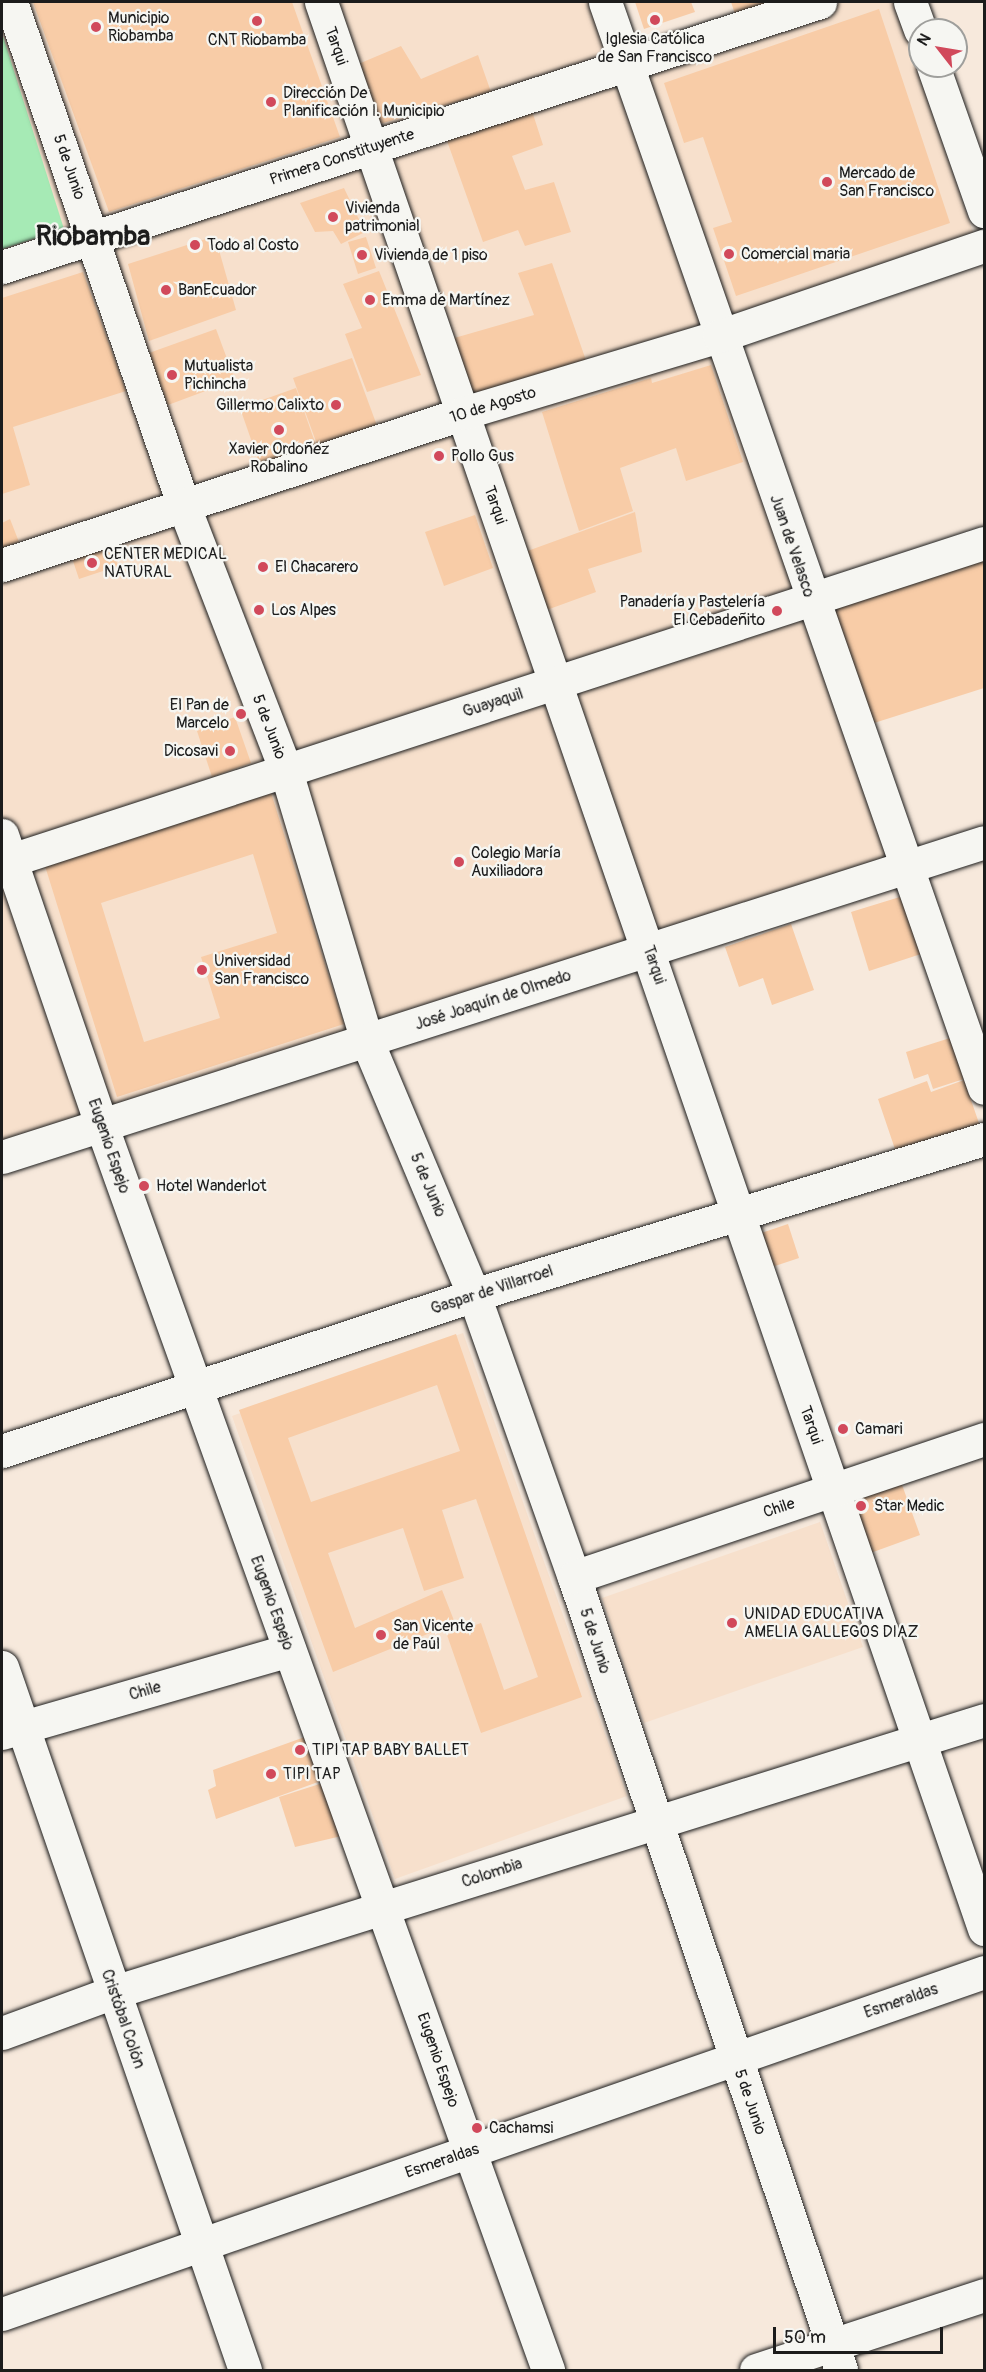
<!DOCTYPE html>
<meta charset="utf-8">
<style>
body{margin:0}
#map{position:relative;width:986px;height:2372px;overflow:hidden;background:#f7e9dc;font-family:Pangolin,sans-serif}
div>[style]{position:absolute}
[style*='--x']{left:calc(var(--x)*1px);top:calc(var(--y)*1px);width:calc(var(--w)*1px);rotate:calc(var(--a)*1deg)}
.built>*{inset:0;background:#f7e0cc}
.green>*{inset:0;background:#a6eab5}
.building>*{inset:0;background:#f8cca7}
.roads{filter:drop-shadow(0 0 2px #1c1c1c) drop-shadow(0 0 2px #1c1c1c)}
.minor>*{height:33px;margin:-16.5px;padding:0 16.5px;transform-origin:16.5px;border-radius:16.5px;background:#f6f6f2}
.major>*{height:33px;margin:-16.5px;padding:0 16.5px;transform-origin:16.5px;border-radius:16.5px;background:#f6f6f2}
.dots>*{width:16px;height:16px;translate:-50% -50%;box-sizing:border-box;border:3px solid #f6f6f2;border-radius:50%}
span{translate:-50% -50%;white-space:nowrap;text-align:center;line-height:1.15;-webkit-text-stroke:4.5px #f6f6f2;paint-order:stroke}
.poi-label{font-size:16px;color:#1c1c1c}
.left{translate:0 -50%;text-align:left}
.right{translate:-100% -50%;text-align:right}
.street-label{font-size:16px;color:#1c1c1c}
.town-label{font-size:28px;color:#1c1c1c;font-weight:700}
.frame{position:absolute;inset:0;border:3px solid #1c1c1c;pointer-events:none}
.north{position:absolute;left:908px;top:18px;width:60px;height:60px;box-sizing:border-box;background:#f6f6f2;border:2px solid #9f9f9c;border-radius:50%;rotate:301deg;font-size:16px;font-weight:700;line-height:24px;text-align:center;color:#1c1c1c}
.north::after{content:'';display:block;margin:auto;width:21px;height:27px;background:#d1495b;clip-path:polygon(50% 0,100% 100%,50% 72%,0 100%)}
.scale{position:absolute;left:773px;top:2327px;width:170px;height:27px;box-sizing:border-box;border:3px solid #1c1c1c;border-top:0;padding-left:8px;font-size:18px;line-height:21px;white-space:nowrap;color:#1c1c1c;-webkit-text-stroke:4px #f6f6f2;paint-order:stroke}
</style>
<div id="map">
<div class="built">
<i style="clip-path:polygon(2px 2px,594px 2px,893px 868px,2px 1145px)"></i>
<i style="clip-path:polygon(842px 2px,895px 2px,975px 238px,724px 324px,639px 72px)"></i>
<i style="clip-path:polygon(463px 1333px,627px 1796px,395px 1879px,232px 1416px)"></i>
<i style="clip-path:polygon(820px 1522px,863px 1647px,644px 1723px,602px 1598px)"></i>
</div>
<div class="green">
<i style="clip-path:polygon(2px 33px,64px 229px,2px 249px)"></i>
</div>
<div class="building">
<i style="clip-path:polygon(33px 2px,292px 2px,340px 137px,109px 212px)"></i>
<i style="clip-path:polygon(635px 2px,691px 2px,695px 12px,644px 29px)"></i>
<i style="clip-path:polygon(731px 2px,776px 2px,735px 14px)"></i>
<i style="clip-path:polygon(879px 9px,950px 223px,736px 296px,713px 228px,732px 222px,703px 137px,684px 143px,664px 83px)"></i>
<i style="clip-path:polygon(401px 46px,421px 79px,478px 55px,491px 92px,376px 125px,356px 65px)"></i>
<i style="clip-path:polygon(532px 111px,543px 145px,512px 156px,525px 190px,554px 182px,571px 232px,525px 246px,518px 230px,483px 242px,446px 138px)"></i>
<i style="clip-path:polygon(344px 188px,365px 232px,341px 244px,333px 231px,315px 232px,300px 203px)"></i>
<i style="clip-path:polygon(215px 236px,236px 310px,149px 341px,128px 264px)"></i>
<i style="clip-path:polygon(366px 237px,376px 268px,358px 274px,348px 242px)"></i>
<i style="clip-path:polygon(552px 263px,589px 369px,467px 408px,444px 341px,534px 315px,518px 273px)"></i>
<i style="clip-path:polygon(379px 271px,421px 375px,367px 392px,345px 334px,362px 328px,343px 284px)"></i>
<i style="clip-path:polygon(83px 272px,126px 391px,13px 427px,30px 485px,2px 494px,2px 298px)"></i>
<i style="clip-path:polygon(216px 329px,235px 380px,168px 405px,149px 353px)"></i>
<i style="clip-path:polygon(352px 358px,379px 431px,319px 450px,293px 378px)"></i>
<i style="clip-path:polygon(711px 365px,743px 462px,686px 481px,676px 448px,620px 468px,633px 511px,579px 531px,542px 412px,651px 378px,652px 383px)"></i>
<i style="clip-path:polygon(296px 388px,318px 451px,262px 471px,240px 408px)"></i>
<i style="clip-path:polygon(635px 512px,642px 552px,588px 569px,596px 592px,544px 611px,522px 553px)"></i>
<i style="clip-path:polygon(475px 515px,493px 568px,444px 586px,425px 532px)"></i>
<i style="clip-path:polygon(10px 519px,19px 542px,2px 548px,2px 523px)"></i>
<i style="clip-path:polygon(111px 545px,118px 566px,79px 579px,72px 558px)"></i>
<i style="clip-path:polygon(984px 555px,984px 688px,871px 724px,830px 603px)"></i>
<i style="clip-path:polygon(235px 717px,251px 763px,212px 777px,197px 731px)"></i>
<i style="clip-path:polygon(evenodd,271px 793px,344px 1024px,117px 1097px,45px 866px,271px 793px,253px 854px,277px 933px,201px 957px,220px 1018px,144px 1042px,101px 903px,253px 854px)"></i>
<i style="clip-path:polygon(903px 896px,921px 954px,869px 971px,851px 912px)"></i>
<i style="clip-path:polygon(791px 924px,814px 990px,772px 1005px,763px 978px,739px 987px,725px 947px)"></i>
<i style="clip-path:polygon(950px 1038px,964px 1079px,933px 1089px,928px 1074px,914px 1079px,906px 1052px)"></i>
<i style="clip-path:polygon(964px 1080px,980px 1126px,897px 1155px,878px 1099px,927px 1081px,931px 1092px)"></i>
<i style="clip-path:polygon(788px 1224px,799px 1258px,769px 1268px,758px 1234px)"></i>
<i style="clip-path:polygon(evenodd,456px 1334px,582px 1697px,481px 1733px,447px 1635px,481px 1623px,504px 1690px,538px 1677px,476px 1499px,442px 1510px,464px 1578px,424px 1591px,403px 1528px,328px 1553px,355px 1628px,442px 1590px,455px 1623px,333px 1672px,239px 1410px,456px 1334px,437px 1385px,460px 1451px,311px 1502px,288px 1438px,437px 1385px)"></i>
<i style="clip-path:polygon(901px 1482px,920px 1535px,865px 1555px,846px 1501px)"></i>
<i style="clip-path:polygon(313px 1734px,329px 1778px,216px 1819px,208px 1790px,216px 1786px,213px 1770px)"></i>
<i style="clip-path:polygon(332px 1780px,350px 1834px,295px 1847px,279px 1797px)"></i>
</div>
<div class="roads">
<div class="minor">
<i style="--x:11;--y:2;--w:531;--a:71.09"></i>
<i style="--x:183;--y:504;--w:286;--a:68.9"></i>
<i style="--x:286;--y:771;--w:282;--a:73.3"></i>
<i style="--x:367;--y:1041;--w:276;--a:67.2"></i>
<i style="--x:474;--y:1295;--w:299;--a:70.5"></i>
<i style="--x:574;--y:1577;--w:837;--a:71.39"></i>
<i style="--x:321;--y:2;--w:2038;--a:71.01"></i>
<i style="--x:605;--y:2;--w:1150;--a:70.76"></i>
<i style="--x:910;--y:2;--w:30;--a:70"></i>
<i style="--x:933;--y:66;--w:154;--a:70.6"></i>
<i style="--x:2;--y:835;--w:305;--a:71.1"></i>
<i style="--x:101;--y:1124;--w:1324;--a:70.26"></i>
<i style="--x:2;--y:863;--w:1033;--a:-18.05"></i>
<i style="--x:2;--y:1157;--w:1031;--a:-17.78"></i>
<i style="--x:2;--y:1451;--w:520;--a:-18.26"></i>
<i style="--x:496;--y:1288;--w:510;--a:-16.98"></i>
<i style="--x:574;--y:1577;--w:433;--a:-18.6"></i>
<i style="--x:2;--y:1667;--w:744;--a:70.93"></i>
<i style="--x:2;--y:1733;--w:299;--a:-16.1"></i>
<i style="--x:2;--y:2033;--w:119;--a:-20.1"></i>
<i style="--x:114;--y:1992;--w:912;--a:-17.36"></i>
<i style="--x:2;--y:2314;--w:1040;--a:-19.2"></i>
<i style="--x:756;--y:2370;--w:240;--a:-18.2"></i>
</div>
<div class="major">
<i style="--x:2;--y:267;--w:860;--a:-17.95"></i>
<i style="--x:2;--y:565;--w:485;--a:-18.2"></i>
<i style="--x:463;--y:413;--w:267;--a:-16.7"></i>
<i style="--x:719;--y:336;--w:280;--a:-18.8"></i>
</div>
</div>
<div class="dots">
<i style="left:655px;top:20px;background:#d1495b"></i>
<i style="left:257px;top:21px;background:#d1495b"></i>
<i style="left:96px;top:27px;background:#d1495b"></i>
<i style="left:271px;top:102px;background:#d1495b"></i>
<i style="left:827px;top:182px;background:#d1495b"></i>
<i style="left:333px;top:217px;background:#d1495b"></i>
<i style="left:195px;top:245px;background:#d1495b"></i>
<i style="left:729px;top:254px;background:#d1495b"></i>
<i style="left:362px;top:255px;background:#d1495b"></i>
<i style="left:166px;top:290px;background:#d1495b"></i>
<i style="left:370px;top:300px;background:#d1495b"></i>
<i style="left:172px;top:375px;background:#d1495b"></i>
<i style="left:336px;top:405px;background:#d1495b"></i>
<i style="left:279px;top:430px;background:#d1495b"></i>
<i style="left:439px;top:456px;background:#d1495b"></i>
<i style="left:92px;top:563px;background:#d1495b"></i>
<i style="left:263px;top:567px;background:#d1495b"></i>
<i style="left:259px;top:610px;background:#d1495b"></i>
<i style="left:777px;top:611px;background:#d1495b"></i>
<i style="left:241px;top:714px;background:#d1495b"></i>
<i style="left:230px;top:751px;background:#d1495b"></i>
<i style="left:459px;top:862px;background:#d1495b"></i>
<i style="left:202px;top:970px;background:#d1495b"></i>
<i style="left:144px;top:1186px;background:#d1495b"></i>
<i style="left:843px;top:1429px;background:#d1495b"></i>
<i style="left:861px;top:1506px;background:#d1495b"></i>
<i style="left:732px;top:1623px;background:#d1495b"></i>
<i style="left:381px;top:1635px;background:#d1495b"></i>
<i style="left:300px;top:1750px;background:#d1495b"></i>
<i style="left:271px;top:1774px;background:#d1495b"></i>
<i style="left:477px;top:2128px;background:#d1495b"></i>
</div>
<div class="poi-label">
<span class="left" style="left:108px;top:27px">Municipio<br>Riobamba</span>
<span style="left:655px;top:48px">Iglesia Católica<br>de San Francisco</span>
<span style="left:257px;top:40px">CNT Riobamba</span>
<span class="left" style="left:283px;top:102px">Dirección De<br>Planificación I. Municipio</span>
<span class="left" style="left:839px;top:182px">Mercado de<br>San Francisco</span>
<span class="left" style="left:345px;top:217px">Vivienda<br>patrimonial</span>
<span class="left" style="left:207px;top:245px">Todo al Costo</span>
<span class="left" style="left:741px;top:254px">Comercial maria</span>
<span class="left" style="left:374px;top:255px">Vivienda de 1 piso</span>
<span class="left" style="left:178px;top:290px">BanEcuador</span>
<span class="left" style="left:382px;top:300px">Emma de Martínez</span>
<span class="left" style="left:184px;top:375px">Mutualista<br>Pichincha</span>
<span class="right" style="left:324px;top:405px">Gillermo Calixto</span>
<span style="left:279px;top:458px">Xavier Ordoñez<br>Robalino</span>
<span class="left" style="left:451px;top:456px">Pollo Gus</span>
<span class="left" style="left:104px;top:563px">CENTER MEDICAL<br>NATURAL</span>
<span class="left" style="left:275px;top:567px">El Chacarero</span>
<span class="right" style="left:765px;top:611px">Panadería y Pastelería<br>El Cebadeñito</span>
<span class="left" style="left:271px;top:610px">Los Alpes</span>
<span class="right" style="left:229px;top:714px">El Pan de<br>Marcelo</span>
<span class="right" style="left:218px;top:751px">Dicosavi</span>
<span class="left" style="left:471px;top:862px">Colegio María<br>Auxiliadora</span>
<span class="left" style="left:214px;top:970px">Universidad<br>San Francisco</span>
<span class="left" style="left:156px;top:1186px">Hotel Wanderlot</span>
<span class="left" style="left:855px;top:1429px">Camari</span>
<span class="left" style="left:874px;top:1506px">Star Medic</span>
<span class="left" style="left:744px;top:1623px">UNIDAD EDUCATIVA<br>AMELIA GALLEGOS DIAZ</span>
<span class="left" style="left:393px;top:1635px">San Vicente<br>de Paúl</span>
<span class="left" style="left:312px;top:1750px">TIPI TAP BABY BALLET</span>
<span class="left" style="left:283px;top:1774px">TIPI TAP</span>
<span class="left" style="left:489px;top:2128px">Cachamsi</span>
</div>
<div class="street-label">
<span style="left:336px;top:46px;rotate:71deg">Tarqui</span>
<span style="left:342px;top:157px;rotate:-18deg">Primera Constituyente</span>
<span style="left:69px;top:167px;rotate:71deg">5 de Junio</span>
<span style="left:493px;top:405px;rotate:-17deg">10 de Agosto</span>
<span style="left:495px;top:505px;rotate:71deg">Tarqui</span>
<span style="left:792px;top:546px;rotate:71deg">Juan de Velasco</span>
<span style="left:493px;top:703px;rotate:-18deg">Guayaquil</span>
<span style="left:269px;top:727px;rotate:69deg">5 de Junio</span>
<span style="left:654px;top:965px;rotate:71deg">Tarqui</span>
<span style="left:493px;top:1000px;rotate:-18deg">José Joaquín de Olmedo</span>
<span style="left:109px;top:1146px;rotate:71deg">Eugenio Espejo</span>
<span style="left:428px;top:1185px;rotate:67deg">5 de Junio</span>
<span style="left:492px;top:1290px;rotate:-18deg">Gaspar de Villarroel</span>
<span style="left:811px;top:1425px;rotate:71deg">Tarqui</span>
<span style="left:779px;top:1508px;rotate:-18deg">Chile</span>
<span style="left:272px;top:1603px;rotate:70deg">Eugenio Espejo</span>
<span style="left:595px;top:1641px;rotate:72deg">5 de Junio</span>
<span style="left:145px;top:1691px;rotate:-16deg">Chile</span>
<span style="left:492px;top:1873px;rotate:-18deg">Colombia</span>
<span style="left:901px;top:2001px;rotate:-19deg">Esmeraldas</span>
<span style="left:123px;top:2019px;rotate:71deg">Cristóbal Colón</span>
<span style="left:438px;top:2060px;rotate:71deg">Eugenio Espejo</span>
<span style="left:750px;top:2102px;rotate:71deg">5 de Junio</span>
<span style="left:442px;top:2161px;rotate:-19deg">Esmeraldas</span>
</div>
<div class="town-label">
<span style="left:93px;top:237px">Riobamba</span>
</div>
<div class="frame"></div>
<div class="north">N</div>
<div class="scale">50 m</div>
</div>
